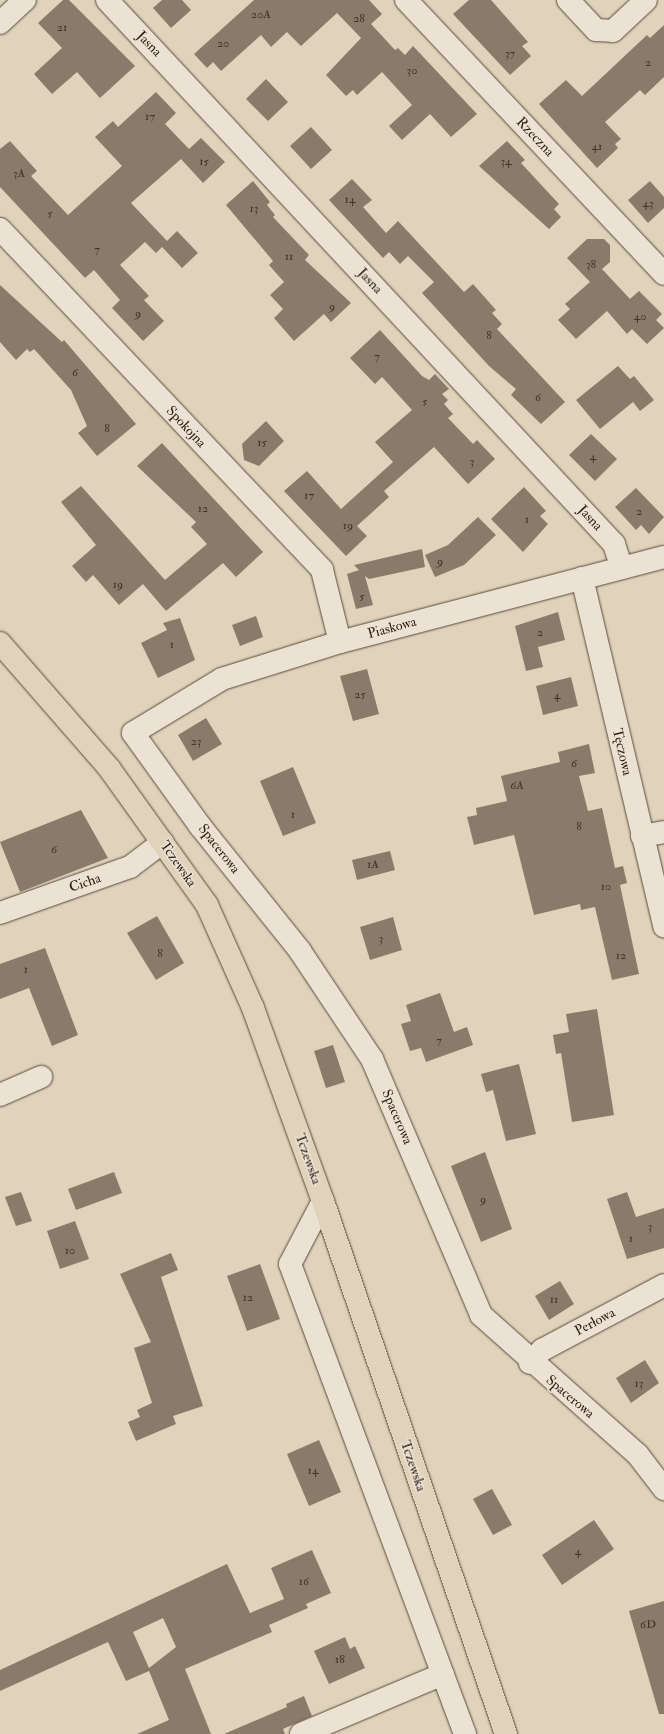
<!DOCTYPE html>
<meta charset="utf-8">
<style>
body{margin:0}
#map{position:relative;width:664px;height:1734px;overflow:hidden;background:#e1d3bb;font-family:"IM FELL Double Pica",serif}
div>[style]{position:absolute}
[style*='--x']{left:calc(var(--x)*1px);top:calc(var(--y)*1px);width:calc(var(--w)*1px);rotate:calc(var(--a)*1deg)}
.building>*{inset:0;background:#897b6a}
.roads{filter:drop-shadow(0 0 1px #574a3c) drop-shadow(0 0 1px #574a3c)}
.minor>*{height:22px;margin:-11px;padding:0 11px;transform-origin:11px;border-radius:11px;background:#ece2d3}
.major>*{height:22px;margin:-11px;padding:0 11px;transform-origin:11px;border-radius:11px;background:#e1d3bb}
span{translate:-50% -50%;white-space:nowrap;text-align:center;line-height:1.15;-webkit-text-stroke:3px #ece2d3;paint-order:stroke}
.number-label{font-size:12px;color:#413428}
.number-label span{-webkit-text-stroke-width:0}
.street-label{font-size:14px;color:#291c12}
</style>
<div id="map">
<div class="building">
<i style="clip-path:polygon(63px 0,69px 0,135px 66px,100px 98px,77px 72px,52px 94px,34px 74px,62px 48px,38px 23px)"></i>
<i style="clip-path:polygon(162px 0,182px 0,191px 10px,171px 28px,153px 8px)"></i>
<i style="clip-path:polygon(254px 0,369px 0,382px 14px,371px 24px,395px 50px,398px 48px,405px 55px,413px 46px,477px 114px,451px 137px,430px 114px,402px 140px,389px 126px,412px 105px,382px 72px,357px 95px,353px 90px,346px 96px,326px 75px,361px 38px,337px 13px,301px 46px,287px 32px,271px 47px,261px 35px,221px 71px,213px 62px,207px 68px,194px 54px)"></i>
<i style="clip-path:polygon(469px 0,491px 0,528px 42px,522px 46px,531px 56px,510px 75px,453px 14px)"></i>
<i style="clip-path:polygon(664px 25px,664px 77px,645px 95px,640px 90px,605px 122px,621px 139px,615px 144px,618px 148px,597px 168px,539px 104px,566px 80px,582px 96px,647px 35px,650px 38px)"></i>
<i style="clip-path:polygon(266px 79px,288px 102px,268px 121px,246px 99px)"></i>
<i style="clip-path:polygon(156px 92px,176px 113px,165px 124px,189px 149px,201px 138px,225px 162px,203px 183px,181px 159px,131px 203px,167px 241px,177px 231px,198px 253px,182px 268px,162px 247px,156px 253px,145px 242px,120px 265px,149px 296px,144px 300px,164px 321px,143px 341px,112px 308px,120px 300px,94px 270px,85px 278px,0 187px,0 149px,10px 141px,37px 171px,31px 176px,68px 215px,122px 166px,95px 137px,113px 121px,118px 127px)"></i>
<i style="clip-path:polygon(311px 127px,332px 150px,311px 169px,290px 146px)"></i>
<i style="clip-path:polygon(507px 141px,525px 160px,521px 163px,559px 204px,554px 209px,561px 217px,549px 229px,479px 166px)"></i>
<i style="clip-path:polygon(352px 179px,372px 200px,363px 207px,386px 233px,398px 221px,464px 292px,473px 284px,496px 310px,492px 313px,502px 324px,497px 329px,565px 402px,541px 424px,511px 395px,516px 389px,489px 366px,422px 293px,434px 282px,408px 256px,400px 264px,389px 252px,383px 258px,329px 200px)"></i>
<i style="clip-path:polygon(253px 181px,270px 202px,267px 205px,275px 215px,273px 217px,309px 255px,305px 260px,351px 303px,331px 322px,324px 314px,294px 341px,274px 318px,283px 309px,270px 295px,284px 282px,269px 265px,273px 261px,226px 205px)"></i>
<i style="clip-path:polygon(650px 181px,664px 197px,664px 208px,648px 223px,628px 200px)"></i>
<i style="clip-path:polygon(587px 239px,604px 239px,610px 245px,610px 262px,602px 269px,630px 299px,639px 291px,662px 314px,656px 320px,664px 328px,647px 344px,632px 329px,627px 334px,607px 311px,576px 339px,558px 320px,570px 309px,565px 304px,590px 282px,567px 258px)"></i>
<i style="clip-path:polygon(0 285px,62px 342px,64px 340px,136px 424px,97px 456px,78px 433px,87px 426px,71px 390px,34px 349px,30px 352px,27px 349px,16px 360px,0 342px)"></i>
<i style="clip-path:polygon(380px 330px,422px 376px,429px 380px,435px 374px,449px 389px,442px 394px,448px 400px,444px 404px,453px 414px,448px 418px,473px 444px,477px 440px,495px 459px,468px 484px,434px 447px,384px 491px,389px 497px,357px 526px,367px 536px,346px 556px,284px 491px,307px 471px,341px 509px,393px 462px,375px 442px,412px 410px,382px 377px,375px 384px,350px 358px)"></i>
<i style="clip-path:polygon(618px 366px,630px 379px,634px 376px,654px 400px,640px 411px,633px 402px,600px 429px,576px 400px)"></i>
<i style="clip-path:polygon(266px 421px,284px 441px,259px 466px,244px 460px,242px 444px)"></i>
<i style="clip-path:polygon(591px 434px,617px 459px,595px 481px,569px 455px)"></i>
<i style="clip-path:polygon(162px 443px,263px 552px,236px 577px,223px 563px,166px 611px,143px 584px,119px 605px,93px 575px,86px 582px,72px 566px,96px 545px,61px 502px,81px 486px,165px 580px,207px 544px,191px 527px,196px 522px,137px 466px)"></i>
<i style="clip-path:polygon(524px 487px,546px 511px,540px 516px,548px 524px,523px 552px,491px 519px)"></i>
<i style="clip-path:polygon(636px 488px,664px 517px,649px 534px,641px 525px,636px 530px,615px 507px)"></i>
<i style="clip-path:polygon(478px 517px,496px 535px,464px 565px,435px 577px,425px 555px,448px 545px)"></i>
<i style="clip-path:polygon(422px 549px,425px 567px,369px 579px,365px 576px,373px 605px,356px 609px,347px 574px,359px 570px,354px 565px)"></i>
<i style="clip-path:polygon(558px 612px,565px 640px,538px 647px,543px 667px,526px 671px,515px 626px)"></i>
<i style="clip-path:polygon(256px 616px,263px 637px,240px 646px,232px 625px)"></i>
<i style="clip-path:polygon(180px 618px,195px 660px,158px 678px,141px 643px,167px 630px,163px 623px)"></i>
<i style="clip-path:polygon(367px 669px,379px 714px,353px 721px,340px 676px)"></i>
<i style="clip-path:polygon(571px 677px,578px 706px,543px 715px,536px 686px)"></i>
<i style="clip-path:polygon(206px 718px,222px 744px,193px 761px,178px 735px)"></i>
<i style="clip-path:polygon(589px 744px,595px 773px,579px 776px,588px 811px,602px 808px,615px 868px,623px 866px,627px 883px,620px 885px,639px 974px,612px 980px,595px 907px,581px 910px,580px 904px,534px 915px,514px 835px,474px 845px,467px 817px,477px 815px,476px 808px,507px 801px,501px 776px,560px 762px,558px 752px)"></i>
<i style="clip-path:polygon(293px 767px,316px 823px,283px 836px,260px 781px)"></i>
<i style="clip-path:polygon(81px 810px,108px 858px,20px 892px,0 842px)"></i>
<i style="clip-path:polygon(390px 851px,395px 870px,357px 880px,352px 860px)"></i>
<i style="clip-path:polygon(157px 916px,184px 963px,156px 980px,127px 933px)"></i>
<i style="clip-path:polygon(393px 917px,402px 950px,370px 960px,360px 927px)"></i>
<i style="clip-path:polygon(45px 948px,78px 1035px,52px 1046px,29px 988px,0 999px,0 964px)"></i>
<i style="clip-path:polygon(440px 993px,454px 1032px,467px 1027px,473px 1045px,426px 1062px,421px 1048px,410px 1051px,401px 1024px,411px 1021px,406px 1005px)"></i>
<i style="clip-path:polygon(597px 1009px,614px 1115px,572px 1122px,561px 1053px,556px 1054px,553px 1035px,569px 1032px,566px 1014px)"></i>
<i style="clip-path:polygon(333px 1045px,345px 1082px,326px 1088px,314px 1051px)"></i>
<i style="clip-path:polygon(519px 1064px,536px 1134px,506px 1141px,493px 1090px,486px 1092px,481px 1074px)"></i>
<i style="clip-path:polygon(485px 1152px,512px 1229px,481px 1242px,451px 1166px)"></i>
<i style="clip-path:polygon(114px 1172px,122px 1193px,76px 1210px,68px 1189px)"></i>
<i style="clip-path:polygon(21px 1192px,32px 1221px,16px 1226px,5px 1197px)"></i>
<i style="clip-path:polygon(627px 1192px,636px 1217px,664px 1208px,664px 1248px,627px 1259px,607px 1199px)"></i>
<i style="clip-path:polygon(75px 1221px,89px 1259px,60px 1269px,47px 1231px)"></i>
<i style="clip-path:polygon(171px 1253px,178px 1270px,161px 1277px,203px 1406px,173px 1416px,176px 1424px,136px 1441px,128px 1422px,140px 1417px,137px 1410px,152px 1403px,134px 1348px,151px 1342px,120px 1274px)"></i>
<i style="clip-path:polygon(260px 1264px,280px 1319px,247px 1331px,227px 1276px)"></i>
<i style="clip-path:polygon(560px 1281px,574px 1304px,549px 1320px,535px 1296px)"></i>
<i style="clip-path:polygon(645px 1360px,659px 1383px,631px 1403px,616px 1378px)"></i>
<i style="clip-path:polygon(319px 1440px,341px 1492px,309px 1506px,287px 1454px)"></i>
<i style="clip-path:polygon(492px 1489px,512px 1525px,493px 1535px,473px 1499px)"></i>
<i style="clip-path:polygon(594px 1520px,614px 1549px,562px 1585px,542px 1555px)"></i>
<i style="clip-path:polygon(evenodd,312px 1550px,331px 1593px,306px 1604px,308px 1608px,269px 1625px,272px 1632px,185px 1669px,211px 1734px,137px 1734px,169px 1720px,149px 1671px,126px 1681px,108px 1642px,0 1691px,0 1670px,227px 1564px,250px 1613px,284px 1599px,271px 1568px,312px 1550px,163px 1618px,176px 1647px,149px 1668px,133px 1632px,163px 1618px)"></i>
<i style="clip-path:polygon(664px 1601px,664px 1714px,659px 1714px,629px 1611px)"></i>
<i style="clip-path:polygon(345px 1637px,350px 1649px,355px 1646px,365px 1668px,329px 1684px,314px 1651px)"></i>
<i style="clip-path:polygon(304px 1696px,312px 1716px,283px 1729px,285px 1734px,224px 1734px,287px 1707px,286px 1704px)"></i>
</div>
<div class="roads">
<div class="minor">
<i style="--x:107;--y:0;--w:744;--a:47.02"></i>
<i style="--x:614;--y:544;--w:25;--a:72"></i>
<i style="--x:406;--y:0;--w:376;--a:46.7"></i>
<i style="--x:568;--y:0;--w:41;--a:47"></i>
<i style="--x:596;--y:30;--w:17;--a:3"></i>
<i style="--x:613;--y:31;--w:45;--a:-43.2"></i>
<i style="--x:0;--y:23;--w:34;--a:-43"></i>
<i style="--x:0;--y:229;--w:469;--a:46.6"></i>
<i style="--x:322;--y:570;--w:74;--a:76"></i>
<i style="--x:664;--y:557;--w:335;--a:165.3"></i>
<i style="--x:340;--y:642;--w:124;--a:162.6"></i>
<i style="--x:222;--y:679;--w:104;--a:148.8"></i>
<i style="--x:133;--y:733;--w:115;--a:54.2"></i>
<i style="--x:200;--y:826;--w:160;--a:51.3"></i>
<i style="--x:300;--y:951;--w:130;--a:56.3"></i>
<i style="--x:372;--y:1059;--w:278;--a:66.9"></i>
<i style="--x:481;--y:1315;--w:210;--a:41.7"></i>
<i style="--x:638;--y:1455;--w:43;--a:52.6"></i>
<i style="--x:582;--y:578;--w:358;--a:76.7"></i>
<i style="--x:642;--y:836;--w:22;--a:-10"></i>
<i style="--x:0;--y:913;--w:138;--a:-19.5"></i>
<i style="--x:130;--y:867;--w:41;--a:-37.1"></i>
<i style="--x:0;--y:1095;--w:45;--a:-23.7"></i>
<i style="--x:323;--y:1201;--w:71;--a:117.6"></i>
<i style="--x:290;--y:1264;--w:502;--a:69.58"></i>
<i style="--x:530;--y:1363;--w:18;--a:-47"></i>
<i style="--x:542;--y:1350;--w:138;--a:-28"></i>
<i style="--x:301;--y:1734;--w:154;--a:-22.9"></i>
</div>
<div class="major">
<i style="--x:0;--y:643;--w:166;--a:48.9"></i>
<i style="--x:109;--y:768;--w:168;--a:54.4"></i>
<i style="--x:207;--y:905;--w:113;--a:65.9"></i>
<i style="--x:253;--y:1008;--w:205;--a:70.1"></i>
<i style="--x:323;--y:1201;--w:564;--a:71.05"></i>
</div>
</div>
<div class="number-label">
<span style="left:261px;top:15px">20A</span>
<span style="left:359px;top:19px">28</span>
<span style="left:62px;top:28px">21</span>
<span style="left:223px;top:44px">20</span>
<span style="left:510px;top:54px">37</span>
<span style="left:648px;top:63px">2</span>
<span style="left:412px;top:71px">30</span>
<span style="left:150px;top:117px">17</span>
<span style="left:597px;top:147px">41</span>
<span style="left:204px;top:162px">15</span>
<span style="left:506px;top:162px">34</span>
<span style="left:19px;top:174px">3A</span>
<span style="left:350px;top:200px">14</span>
<span style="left:648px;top:204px">43</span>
<span style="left:254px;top:209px">13</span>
<span style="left:50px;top:214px">5</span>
<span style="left:97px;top:250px">7</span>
<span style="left:289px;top:257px">11</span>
<span style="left:591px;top:265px">38</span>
<span style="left:332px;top:307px">9</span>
<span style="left:138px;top:314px">9</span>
<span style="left:640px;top:317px">40</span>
<span style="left:489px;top:336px">8</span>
<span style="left:377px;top:357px">7</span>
<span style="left:75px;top:373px">6</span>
<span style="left:538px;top:398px">6</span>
<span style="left:425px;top:402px">5</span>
<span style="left:107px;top:429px">8</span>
<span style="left:262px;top:443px">15</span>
<span style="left:593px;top:457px">4</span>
<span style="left:472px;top:462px">3</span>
<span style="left:309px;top:496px">17</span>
<span style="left:203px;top:509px">12</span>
<span style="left:639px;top:512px">2</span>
<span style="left:527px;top:520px">1</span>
<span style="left:348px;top:526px">19</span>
<span style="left:440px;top:562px">9</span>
<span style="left:118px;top:585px">19</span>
<span style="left:362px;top:597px">5</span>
<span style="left:540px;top:633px">2</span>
<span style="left:172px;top:645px">1</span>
<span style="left:360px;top:695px">25</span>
<span style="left:557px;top:696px">4</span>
<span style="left:196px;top:742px">23</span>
<span style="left:574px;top:764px">6</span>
<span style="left:517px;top:786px">6A</span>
<span style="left:293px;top:815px">1</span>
<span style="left:579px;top:827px">8</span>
<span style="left:54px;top:850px">6</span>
<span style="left:373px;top:865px">1A</span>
<span style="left:606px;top:887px">10</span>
<span style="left:381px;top:939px">3</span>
<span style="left:160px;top:954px">8</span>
<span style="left:621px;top:956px">12</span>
<span style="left:26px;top:970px">1</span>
<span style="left:439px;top:1041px">7</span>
<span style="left:483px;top:1200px">9</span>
<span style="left:650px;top:1227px">3</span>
<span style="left:631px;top:1239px">1</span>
<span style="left:70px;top:1251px">10</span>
<span style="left:248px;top:1298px">12</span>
<span style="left:554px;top:1300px">11</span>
<span style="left:639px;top:1384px">13</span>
<span style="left:313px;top:1471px">14</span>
<span style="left:578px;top:1552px">4</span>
<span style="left:304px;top:1582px">16</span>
<span style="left:648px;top:1625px">6D</span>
<span style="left:340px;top:1660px">18</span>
</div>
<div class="street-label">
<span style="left:149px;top:44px;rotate:46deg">Jasna</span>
<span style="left:535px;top:137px;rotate:47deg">Rzeczna</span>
<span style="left:370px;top:281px;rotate:47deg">Jasna</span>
<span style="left:186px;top:427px;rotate:47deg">Spokojna</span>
<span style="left:590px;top:518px;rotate:47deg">Jasna</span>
<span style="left:392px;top:628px;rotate:-15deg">Piaskowa</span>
<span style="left:622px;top:752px;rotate:77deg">Tęczowa</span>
<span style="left:219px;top:849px;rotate:52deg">Spacerowa</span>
<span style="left:178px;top:864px;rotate:55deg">Tczewska</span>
<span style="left:85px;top:883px;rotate:-19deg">Cicha</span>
<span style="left:397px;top:1117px;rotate:67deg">Spacerowa</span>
<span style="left:308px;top:1159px;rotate:70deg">Tczewska</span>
<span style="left:595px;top:1322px;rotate:-28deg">Perłowa</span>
<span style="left:570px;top:1397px;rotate:40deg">Spacerowa</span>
<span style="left:413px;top:1466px;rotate:71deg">Tczewska</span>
</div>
</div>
